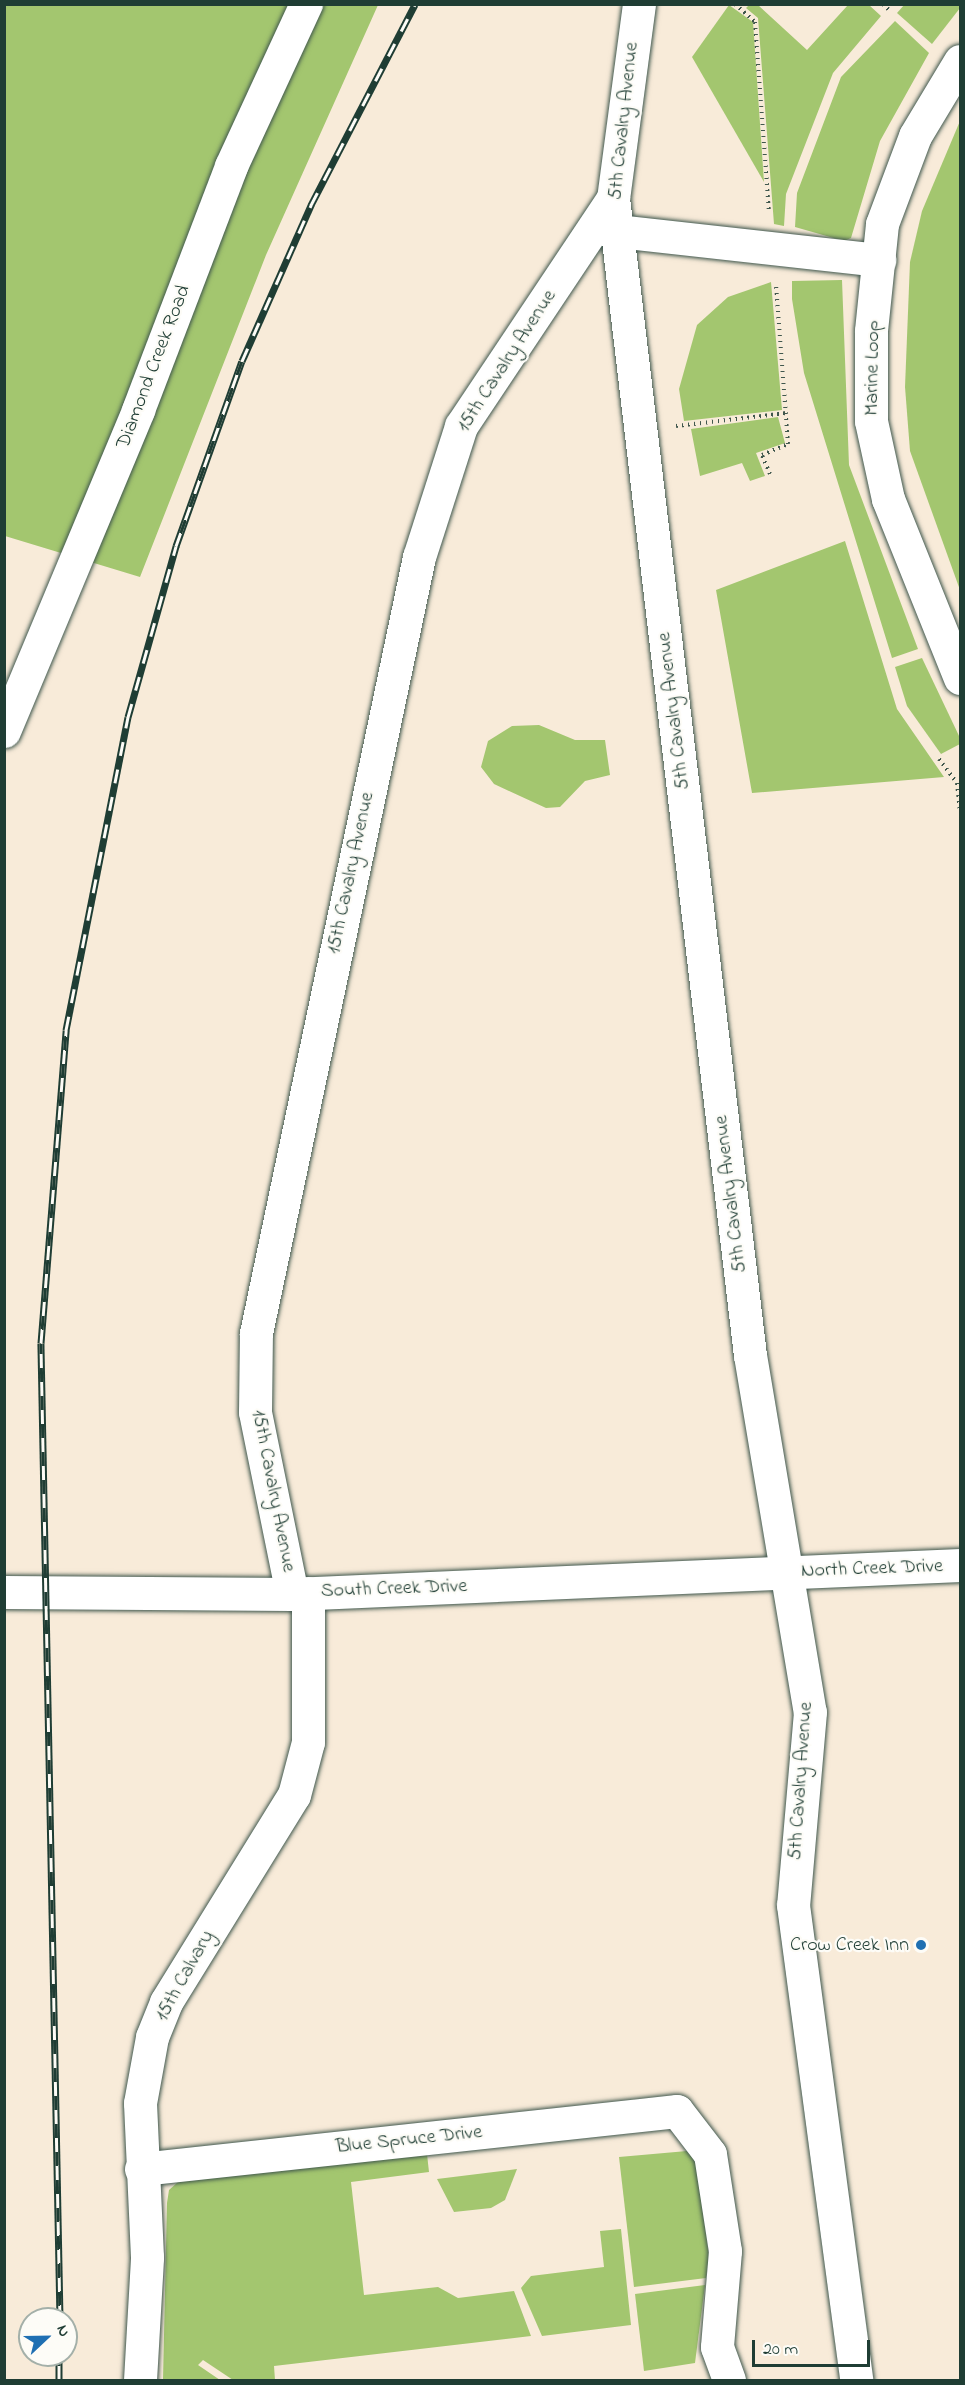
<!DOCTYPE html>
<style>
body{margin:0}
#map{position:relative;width:965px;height:2385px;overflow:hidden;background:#f8ebd9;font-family:"Indie Flower",sans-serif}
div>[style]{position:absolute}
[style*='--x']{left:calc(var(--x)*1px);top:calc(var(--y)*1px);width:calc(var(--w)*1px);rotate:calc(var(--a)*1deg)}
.green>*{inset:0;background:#a3c66f}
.path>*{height:4px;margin-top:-2px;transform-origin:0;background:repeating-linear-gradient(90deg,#40574d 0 1.5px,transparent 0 6px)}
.roads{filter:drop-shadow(0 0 2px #40574d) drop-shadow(0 0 2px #40574d)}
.minor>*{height:33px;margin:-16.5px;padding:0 16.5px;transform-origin:16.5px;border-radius:16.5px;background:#fff}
.rail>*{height:7px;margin-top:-3.5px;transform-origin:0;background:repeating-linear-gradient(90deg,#fdfcf7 0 14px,#1f3d34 0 28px);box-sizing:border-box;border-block:2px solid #1f3d34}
.dots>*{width:16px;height:16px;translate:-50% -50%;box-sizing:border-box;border:3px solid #fdfcf7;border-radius:50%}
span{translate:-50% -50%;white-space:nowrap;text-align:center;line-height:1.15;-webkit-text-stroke:4.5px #fdfcf7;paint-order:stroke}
.street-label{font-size:20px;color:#1f3d34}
.poi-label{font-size:20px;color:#1f3d34}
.right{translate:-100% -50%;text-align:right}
.frame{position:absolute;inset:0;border:6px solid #1f3d34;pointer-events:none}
.north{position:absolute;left:18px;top:2307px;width:60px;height:60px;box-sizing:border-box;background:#fdfcf7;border:2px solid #a4b0a9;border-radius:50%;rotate:68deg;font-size:16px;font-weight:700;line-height:24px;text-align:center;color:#1f3d34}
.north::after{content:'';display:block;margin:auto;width:21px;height:27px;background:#1f6fb2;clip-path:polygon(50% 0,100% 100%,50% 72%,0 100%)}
.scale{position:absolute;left:752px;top:2340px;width:118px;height:27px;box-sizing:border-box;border:3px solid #1f3d34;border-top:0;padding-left:8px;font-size:18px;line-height:21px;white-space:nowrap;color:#1f3d34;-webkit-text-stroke:4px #fdfcf7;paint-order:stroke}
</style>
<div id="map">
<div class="green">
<i style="clip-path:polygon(905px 4px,960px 5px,960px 8px,932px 44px,897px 13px)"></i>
<i style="clip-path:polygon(4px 5px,378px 5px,266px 255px,140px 577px,5px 536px)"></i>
<i style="clip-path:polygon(729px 5px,753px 22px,764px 182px,692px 57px)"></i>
<i style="clip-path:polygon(749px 5px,758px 5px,807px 50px,848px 5px,869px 5px,881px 16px,833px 73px,786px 194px,784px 226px,774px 224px,758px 18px,746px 8px)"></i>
<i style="clip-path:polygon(895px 21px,929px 53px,880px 141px,851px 238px,844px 241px,795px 227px,797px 193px,841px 77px)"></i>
<i style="clip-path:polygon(960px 121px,960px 590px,910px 451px,905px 387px,910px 262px,922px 211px)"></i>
<i style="clip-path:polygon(842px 280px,849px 465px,918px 649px,892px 658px,804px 373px,792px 299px,792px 281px)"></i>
<i style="clip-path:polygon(771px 282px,782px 410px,684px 421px,679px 389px,697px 325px,728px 297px)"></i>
<i style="clip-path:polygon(778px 417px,785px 443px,756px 453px,765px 476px,750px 481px,742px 463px,700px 476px,691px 429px)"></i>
<i style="clip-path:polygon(845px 541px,897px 709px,944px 777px,752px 793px,716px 590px)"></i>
<i style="clip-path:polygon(922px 658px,960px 738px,960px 744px,941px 754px,907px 706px,895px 667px)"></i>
<i style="clip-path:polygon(539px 725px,575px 740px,605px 740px,610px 775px,585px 781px,560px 807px,546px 808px,494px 784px,481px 767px,488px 741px,512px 726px)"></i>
<i style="clip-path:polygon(687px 2151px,695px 2153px,709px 2257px,706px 2278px,634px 2287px,619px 2157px)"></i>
<i style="clip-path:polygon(427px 2154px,429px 2172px,351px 2182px,364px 2295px,438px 2287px,458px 2298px,514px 2291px,531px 2336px,274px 2366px,275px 2380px,233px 2380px,203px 2360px,198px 2365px,220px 2380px,163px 2380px,167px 2203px,169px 2190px,178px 2182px)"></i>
<i style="clip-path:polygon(517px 2169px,505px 2200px,491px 2208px,454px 2212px,437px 2179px)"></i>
<i style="clip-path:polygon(621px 2229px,631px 2325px,542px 2336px,521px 2288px,531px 2276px,604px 2267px,600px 2231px)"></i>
<i style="clip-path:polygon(705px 2285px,695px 2363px,644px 2371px,635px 2294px)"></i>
</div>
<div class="path">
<i style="--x:735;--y:4;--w:27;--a:42"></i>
<i style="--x:755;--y:22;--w:191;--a:85.8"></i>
<i style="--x:883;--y:4;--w:11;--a:45"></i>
<i style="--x:676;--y:426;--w:111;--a:-6.7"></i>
<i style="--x:770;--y:474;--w:21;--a:-113"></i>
<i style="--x:762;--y:455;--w:28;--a:-23"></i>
<i style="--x:788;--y:444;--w:158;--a:-94.3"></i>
<i style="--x:939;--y:759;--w:30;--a:53"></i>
<i style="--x:957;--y:783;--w:30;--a:84"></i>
</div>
<div class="roads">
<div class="minor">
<i style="--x:639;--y:4;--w:196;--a:97.6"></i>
<i style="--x:613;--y:198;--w:1165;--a:83.25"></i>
<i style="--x:750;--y:1355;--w:362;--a:80.5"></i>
<i style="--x:810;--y:1712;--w:194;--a:95"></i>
<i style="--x:793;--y:1905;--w:479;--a:82.4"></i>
<i style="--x:960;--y:61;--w:87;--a:121"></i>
<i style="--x:915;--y:136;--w:94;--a:110.6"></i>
<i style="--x:882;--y:224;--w:108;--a:95.9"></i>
<i style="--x:871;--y:331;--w:90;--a:90"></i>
<i style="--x:871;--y:421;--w:80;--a:77.7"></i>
<i style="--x:888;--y:499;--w:193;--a:68.1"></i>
<i style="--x:617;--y:231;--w:264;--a:6.3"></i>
<i style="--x:4;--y:731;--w:348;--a:-67.3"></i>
<i style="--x:138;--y:410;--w:261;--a:-69.1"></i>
<i style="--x:231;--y:166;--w:179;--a:-65.2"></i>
<i style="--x:4;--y:1592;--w:288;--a:0.4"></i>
<i style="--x:292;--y:1594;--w:669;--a:-2.49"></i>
<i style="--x:292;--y:1594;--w:186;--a:-101.5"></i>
<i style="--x:255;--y:1412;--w:79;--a:-89.3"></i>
<i style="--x:256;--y:1333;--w:793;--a:-78.14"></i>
<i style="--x:419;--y:557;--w:138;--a:-72.2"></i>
<i style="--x:461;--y:426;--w:274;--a:-56.3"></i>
<i style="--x:141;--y:2169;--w:539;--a:-6.18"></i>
<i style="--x:677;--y:2111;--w:54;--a:52.5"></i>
<i style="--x:710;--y:2154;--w:98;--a:81.2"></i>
<i style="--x:725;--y:2251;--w:96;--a:94.8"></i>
<i style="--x:717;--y:2347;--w:35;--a:70"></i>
<i style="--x:140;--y:2380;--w:123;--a:-86.7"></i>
<i style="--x:147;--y:2257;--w:154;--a:-92.6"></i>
<i style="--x:140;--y:2103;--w:67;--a:-79.7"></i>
<i style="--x:152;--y:2037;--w:38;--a:-68"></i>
<i style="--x:166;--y:2002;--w:243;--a:-58.3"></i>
<i style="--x:294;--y:1795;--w:55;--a:-75.2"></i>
<i style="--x:308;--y:1742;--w:149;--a:-90"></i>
</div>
</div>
<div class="rail">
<i style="--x:60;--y:2319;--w:976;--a:-91.12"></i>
<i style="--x:41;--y:1343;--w:314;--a:-85.4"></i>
<i style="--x:66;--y:1030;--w:319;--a:-78.8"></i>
<i style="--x:128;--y:717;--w:178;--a:-74.3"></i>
<i style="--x:176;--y:546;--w:196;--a:-70.4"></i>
<i style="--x:242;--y:361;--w:171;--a:-66.1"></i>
<i style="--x:311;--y:205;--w:226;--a:-62.6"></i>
<i style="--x:59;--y:2380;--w:25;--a:-90"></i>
</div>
<div class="dots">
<i style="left:921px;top:1945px;background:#1f6fb2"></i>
</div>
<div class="street-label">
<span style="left:624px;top:121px;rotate:-84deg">5th Cavalry Avenue</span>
<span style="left:507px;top:361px;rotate:-57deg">15th Cavalry Avenue</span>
<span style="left:154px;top:367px;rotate:-69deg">Diamond Creek Road</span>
<span style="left:873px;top:368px;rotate:-89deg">Marine Loop</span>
<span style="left:674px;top:711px;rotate:-97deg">5th Cavalry Avenue</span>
<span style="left:351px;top:873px;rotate:-78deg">15th Cavalry Avenue</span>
<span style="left:731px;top:1194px;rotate:-97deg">5th Cavalry Avenue</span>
<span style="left:273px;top:1491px;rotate:79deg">15th Cavalry Avenue</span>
<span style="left:872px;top:1569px;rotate:-2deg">North Creek Drive</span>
<span style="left:394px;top:1589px;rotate:-2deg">South Creek Drive</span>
<span style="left:801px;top:1781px;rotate:-86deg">5th Cavalry Avenue</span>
<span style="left:185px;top:1976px;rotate:-61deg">15th Calvary</span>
<span style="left:409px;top:2140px;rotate:-6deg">Blue Spruce Drive</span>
</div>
<div class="poi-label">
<span class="right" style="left:909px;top:1945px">Crow Creek Inn</span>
</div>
<div class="frame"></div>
<div class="north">N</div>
<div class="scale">20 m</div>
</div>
